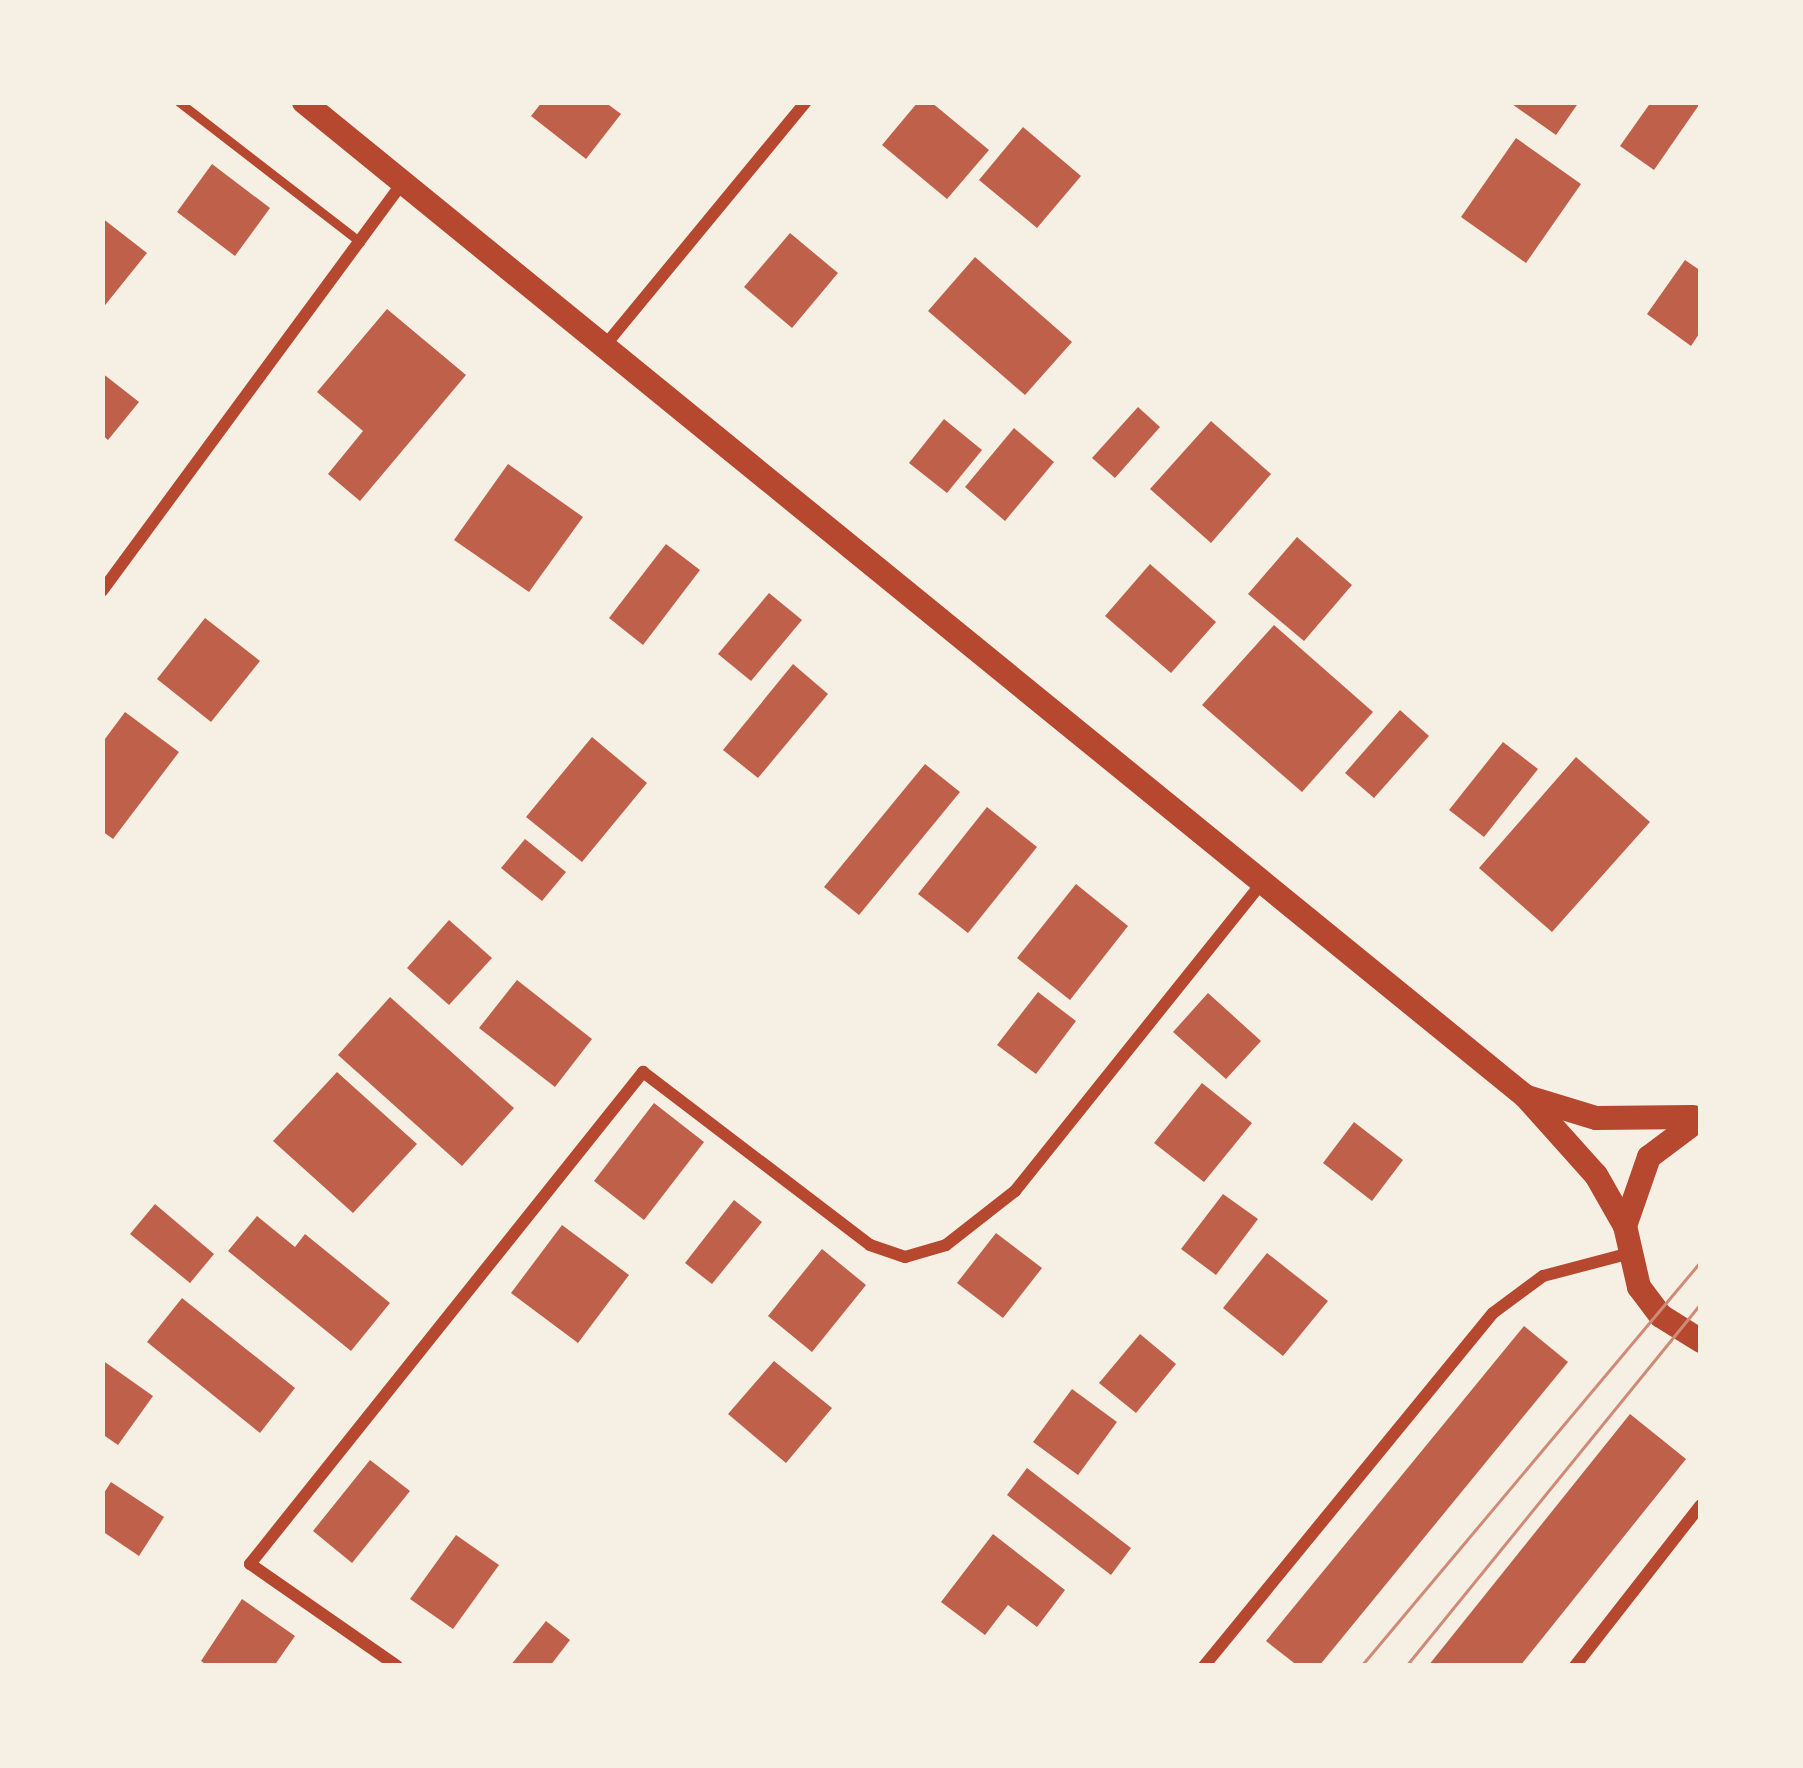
<!DOCTYPE html>
<style>
body{margin:0}
#map{position:relative;width:1803px;height:1768px;overflow:hidden;background:#f6efe4;font-family:Mulish,sans-serif}
div>[style]{position:absolute}
[style*='--x']{left:calc(var(--x)*1px);top:calc(var(--y)*1px);width:calc(var(--w)*1px);rotate:calc(var(--a)*1deg)}
.building>*{inset:0;background:#bf614a}
.service>*{height:9px;margin:-4.5px;padding:0 4.5px;transform-origin:4.5px;border-radius:4.5px;background:#b5482f}
.minor>*{height:12px;margin:-6px;padding:0 6px;transform-origin:6px;border-radius:6px;background:#b5482f}
.secondary>*{height:24px;margin:-12px;padding:0 12px;transform-origin:12px;border-radius:12px;background:#b5482f}
.tram>*{height:3px;margin:-1.5px;padding:0 1.5px;transform-origin:1.5px;border-radius:1.5px;background:#cf8b77}
span{translate:-50% -50%;white-space:nowrap;text-align:center;line-height:1.15;-webkit-text-stroke:9px #f6efe4;paint-order:stroke}
.frame{position:absolute;inset:0;border:105px solid #f6efe4;pointer-events:none}
</style>
<div id="map">
<div class="building">
<i style="clip-path:polygon(542px 102px,605px 102px,621px 114px,586px 159px,531px 116px)"></i>
<i style="clip-path:polygon(918px 102px,931px 102px,989px 150px,947px 199px,882px 145px)"></i>
<i style="clip-path:polygon(1509px 102px,1579px 102px,1556px 135px)"></i>
<i style="clip-path:polygon(1651px 102px,1701px 102px,1654px 170px,1620px 146px)"></i>
<i style="clip-path:polygon(1023px 127px,1081px 176px,1037px 228px,979px 180px)"></i>
<i style="clip-path:polygon(1516px 138px,1581px 184px,1526px 263px,1461px 217px)"></i>
<i style="clip-path:polygon(212px 164px,270px 208px,235px 256px,177px 212px)"></i>
<i style="clip-path:polygon(102px 218px,147px 253px,102px 309px)"></i>
<i style="clip-path:polygon(790px 233px,838px 273px,792px 328px,744px 287px)"></i>
<i style="clip-path:polygon(975px 257px,1072px 342px,1025px 395px,928px 311px)"></i>
<i style="clip-path:polygon(1685px 260px,1701px 271px,1701px 331px,1691px 346px,1647px 314px)"></i>
<i style="clip-path:polygon(387px 309px,466px 375px,360px 501px,328px 474px,363px 431px,317px 392px)"></i>
<i style="clip-path:polygon(102px 373px,139px 402px,108px 440px,102px 435px)"></i>
<i style="clip-path:polygon(1138px 407px,1160px 427px,1115px 478px,1092px 458px)"></i>
<i style="clip-path:polygon(944px 419px,982px 450px,947px 493px,909px 463px)"></i>
<i style="clip-path:polygon(1211px 421px,1271px 474px,1211px 543px,1150px 489px)"></i>
<i style="clip-path:polygon(1014px 428px,1054px 462px,1005px 521px,965px 487px)"></i>
<i style="clip-path:polygon(508px 464px,583px 517px,529px 592px,454px 540px)"></i>
<i style="clip-path:polygon(1297px 537px,1352px 585px,1304px 641px,1248px 594px)"></i>
<i style="clip-path:polygon(666px 544px,700px 570px,643px 645px,609px 618px)"></i>
<i style="clip-path:polygon(1150px 564px,1216px 622px,1171px 673px,1105px 616px)"></i>
<i style="clip-path:polygon(769px 593px,802px 620px,751px 681px,718px 654px)"></i>
<i style="clip-path:polygon(205px 618px,260px 661px,211px 722px,157px 679px)"></i>
<i style="clip-path:polygon(1274px 625px,1373px 712px,1302px 792px,1202px 705px)"></i>
<i style="clip-path:polygon(793px 664px,828px 694px,758px 778px,723px 750px)"></i>
<i style="clip-path:polygon(1400px 710px,1429px 736px,1374px 798px,1345px 773px)"></i>
<i style="clip-path:polygon(125px 712px,179px 752px,113px 839px,102px 831px,102px 743px)"></i>
<i style="clip-path:polygon(592px 737px,647px 783px,582px 862px,526px 817px)"></i>
<i style="clip-path:polygon(1503px 742px,1538px 769px,1484px 837px,1449px 810px)"></i>
<i style="clip-path:polygon(1576px 757px,1650px 822px,1552px 932px,1479px 868px)"></i>
<i style="clip-path:polygon(925px 764px,960px 792px,859px 915px,824px 887px)"></i>
<i style="clip-path:polygon(987px 807px,1037px 847px,968px 933px,918px 894px)"></i>
<i style="clip-path:polygon(525px 839px,566px 872px,542px 901px,501px 868px)"></i>
<i style="clip-path:polygon(1076px 884px,1128px 926px,1070px 1000px,1017px 958px)"></i>
<i style="clip-path:polygon(449px 920px,492px 958px,449px 1005px,407px 968px)"></i>
<i style="clip-path:polygon(517px 980px,592px 1039px,555px 1087px,479px 1028px)"></i>
<i style="clip-path:polygon(1038px 992px,1076px 1021px,1036px 1074px,997px 1045px)"></i>
<i style="clip-path:polygon(1208px 993px,1261px 1041px,1226px 1079px,1173px 1032px)"></i>
<i style="clip-path:polygon(390px 997px,514px 1108px,462px 1166px,338px 1055px)"></i>
<i style="clip-path:polygon(337px 1072px,417px 1144px,353px 1213px,273px 1141px)"></i>
<i style="clip-path:polygon(1202px 1083px,1252px 1123px,1204px 1182px,1154px 1143px)"></i>
<i style="clip-path:polygon(654px 1103px,704px 1142px,644px 1220px,594px 1181px)"></i>
<i style="clip-path:polygon(1354px 1122px,1403px 1160px,1372px 1201px,1323px 1163px)"></i>
<i style="clip-path:polygon(1223px 1194px,1258px 1219px,1216px 1275px,1181px 1249px)"></i>
<i style="clip-path:polygon(734px 1200px,762px 1222px,712px 1284px,685px 1263px)"></i>
<i style="clip-path:polygon(155px 1204px,214px 1254px,190px 1283px,130px 1234px)"></i>
<i style="clip-path:polygon(257px 1216px,295px 1247px,305px 1234px,390px 1303px,351px 1351px,228px 1251px)"></i>
<i style="clip-path:polygon(562px 1225px,629px 1275px,578px 1343px,511px 1293px)"></i>
<i style="clip-path:polygon(996px 1233px,1042px 1268px,1003px 1318px,957px 1283px)"></i>
<i style="clip-path:polygon(822px 1249px,866px 1285px,812px 1352px,768px 1316px)"></i>
<i style="clip-path:polygon(1267px 1253px,1328px 1301px,1283px 1356px,1223px 1308px)"></i>
<i style="clip-path:polygon(182px 1298px,295px 1388px,260px 1433px,147px 1342px)"></i>
<i style="clip-path:polygon(1524px 1326px,1568px 1362px,1319px 1666px,1298px 1666px,1266px 1641px)"></i>
<i style="clip-path:polygon(1140px 1334px,1176px 1364px,1136px 1413px,1099px 1383px)"></i>
<i style="clip-path:polygon(102px 1360px,153px 1396px,118px 1445px,102px 1434px)"></i>
<i style="clip-path:polygon(774px 1361px,832px 1408px,786px 1463px,728px 1414px)"></i>
<i style="clip-path:polygon(1072px 1389px,1117px 1422px,1078px 1475px,1033px 1442px)"></i>
<i style="clip-path:polygon(1630px 1414px,1686px 1459px,1520px 1666px,1428px 1666px)"></i>
<i style="clip-path:polygon(370px 1460px,410px 1491px,352px 1563px,313px 1531px)"></i>
<i style="clip-path:polygon(1027px 1468px,1131px 1548px,1111px 1575px,1007px 1495px)"></i>
<i style="clip-path:polygon(111px 1482px,164px 1517px,139px 1556px,102px 1531px,102px 1496px)"></i>
<i style="clip-path:polygon(993px 1534px,1065px 1590px,1037px 1627px,1008px 1605px,985px 1635px,941px 1602px)"></i>
<i style="clip-path:polygon(456px 1535px,499px 1565px,453px 1629px,410px 1599px)"></i>
<i style="clip-path:polygon(242px 1599px,295px 1636px,274px 1666px,208px 1666px,201px 1661px)"></i>
<i style="clip-path:polygon(546px 1621px,570px 1640px,550px 1666px,510px 1666px)"></i>
</div>
<div class="service">
<i style="--x:179;--y:102;--w:229;--a:37.7"></i>
</div>
<div class="minor">
<i style="--x:607;--y:343;--w:313;--a:-50.5"></i>
<i style="--x:102;--y:591;--w:508;--a:-53.65"></i>
<i style="--x:397;--y:1666;--w:179;--a:-145.2"></i>
<i style="--x:250;--y:1564;--w:630;--a:-51.38"></i>
<i style="--x:643;--y:1072;--w:285;--a:37.3"></i>
<i style="--x:870;--y:1245;--w:37;--a:19"></i>
<i style="--x:905;--y:1257;--w:43;--a:-16.3"></i>
<i style="--x:946;--y:1245;--w:88;--a:-38"></i>
<i style="--x:1015;--y:1191;--w:395;--a:-51.3"></i>
<i style="--x:1204;--y:1666;--w:456;--a:-50.7"></i>
<i style="--x:1493;--y:1313;--w:62;--a:-36.5"></i>
<i style="--x:1543;--y:1276;--w:87;--a:-14.7"></i>
<i style="--x:1575;--y:1666;--w:204;--a:-52"></i>
</div>
<div class="secondary">
<i style="--x:304;--y:102;--w:1574;--a:39.15"></i>
<i style="--x:1525;--y:1096;--w:106;--a:48.1"></i>
<i style="--x:1596;--y:1175;--w:59;--a:60.4"></i>
<i style="--x:1527;--y:1097;--w:72;--a:16.9"></i>
<i style="--x:1596;--y:1118;--w:97;--a:-0.6"></i>
<i style="--x:1701;--y:1118;--w:65;--a:143.1"></i>
<i style="--x:1649;--y:1157;--w:73;--a:109.2"></i>
<i style="--x:1625;--y:1226;--w:63;--a:77.1"></i>
<i style="--x:1639;--y:1287;--w:36;--a:53"></i>
<i style="--x:1661;--y:1316;--w:47;--a:32"></i>
</div>
<div class="tram">
<i style="--x:1361;--y:1666;--w:529;--a:-49.99"></i>
<i style="--x:1406;--y:1666;--w:468;--a:-50.9"></i>
</div>
<div class="frame"></div>
</div>
